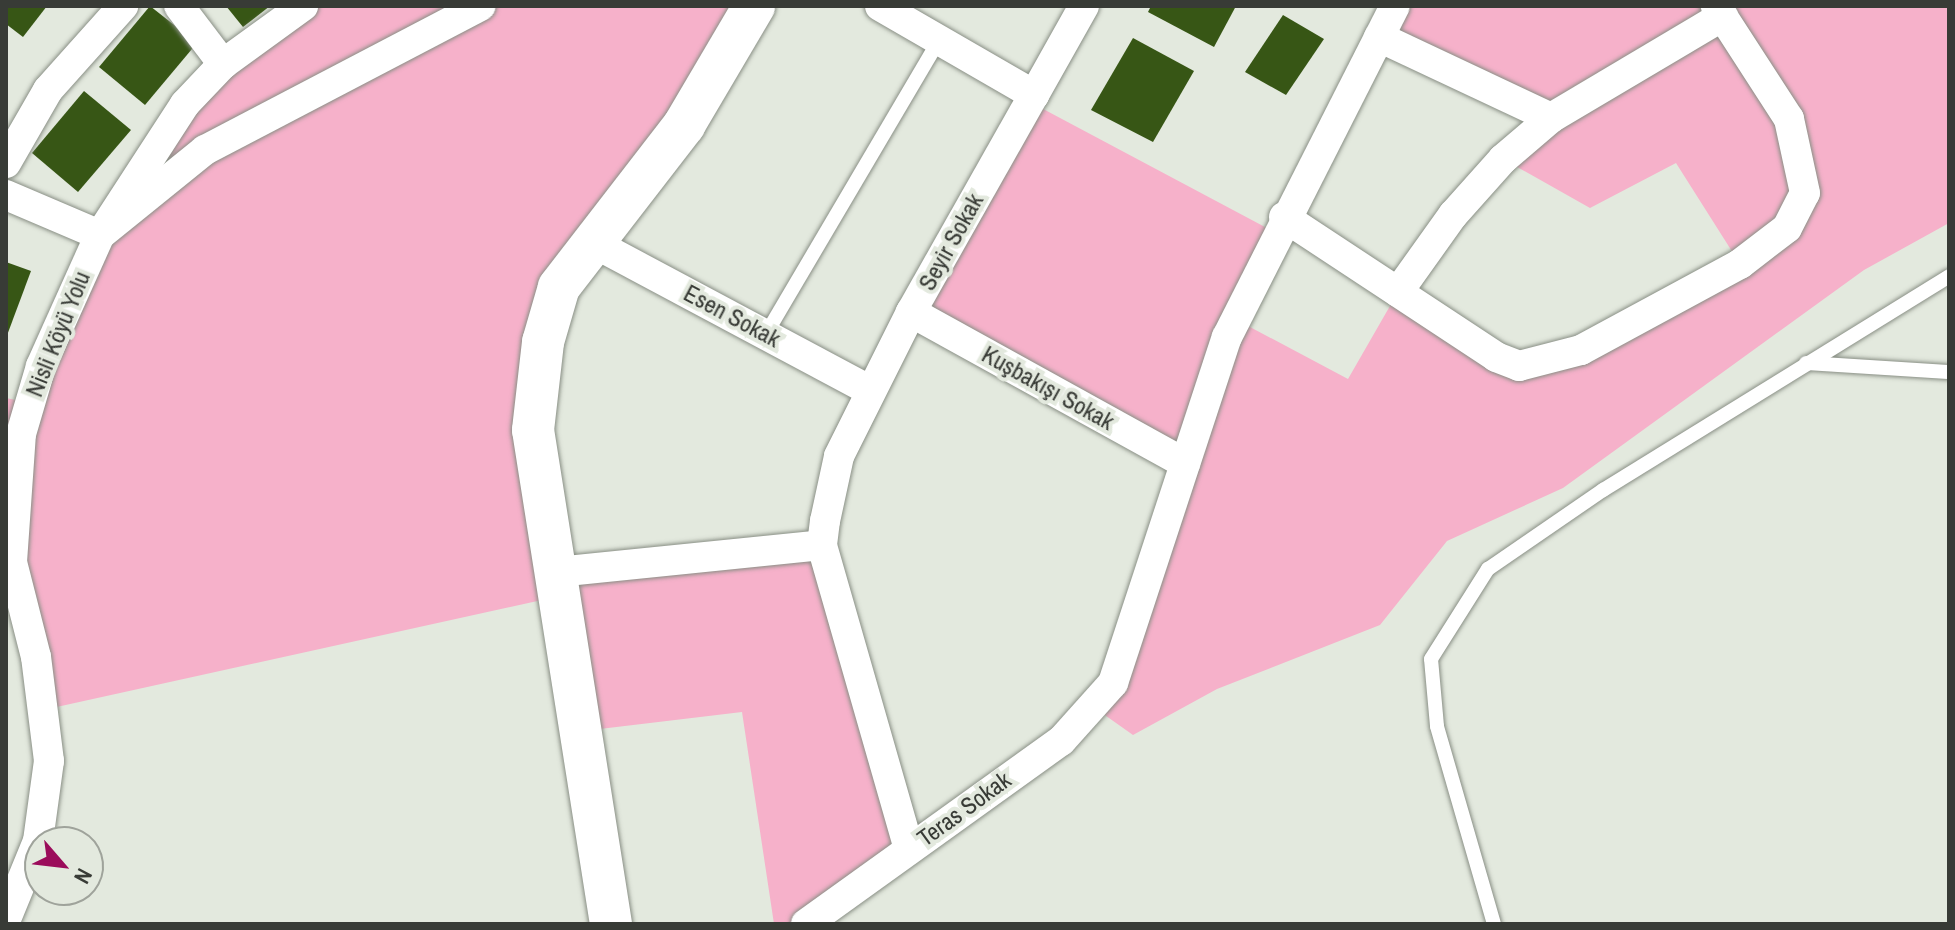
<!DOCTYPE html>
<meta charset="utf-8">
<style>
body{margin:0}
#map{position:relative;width:1955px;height:930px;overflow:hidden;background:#e3e9de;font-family:"Archivo Narrow",sans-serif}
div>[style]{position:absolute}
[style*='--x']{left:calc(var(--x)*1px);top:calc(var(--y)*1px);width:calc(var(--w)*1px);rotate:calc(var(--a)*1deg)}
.green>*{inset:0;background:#f6b1ca}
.building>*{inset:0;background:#375615}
.roads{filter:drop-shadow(0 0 2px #898f85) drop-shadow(0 0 2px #898f85)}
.lane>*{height:14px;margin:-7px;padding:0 7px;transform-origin:7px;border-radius:7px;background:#fff}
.street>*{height:30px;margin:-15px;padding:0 15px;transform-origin:15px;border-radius:15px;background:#fff}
.secondary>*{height:42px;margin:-21px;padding:0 21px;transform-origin:21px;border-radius:21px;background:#fff}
span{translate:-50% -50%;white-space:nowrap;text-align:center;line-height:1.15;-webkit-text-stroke:8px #e3e9de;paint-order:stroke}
.street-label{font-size:24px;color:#383b36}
.frame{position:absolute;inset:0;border:8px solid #383b36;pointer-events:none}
.north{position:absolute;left:24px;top:826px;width:80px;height:80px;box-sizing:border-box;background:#e3e9de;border:2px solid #9fa39b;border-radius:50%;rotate:118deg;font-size:22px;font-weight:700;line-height:32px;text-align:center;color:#383b36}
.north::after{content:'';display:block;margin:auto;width:28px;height:36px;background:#9b0c5b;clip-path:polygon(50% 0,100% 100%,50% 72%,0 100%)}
</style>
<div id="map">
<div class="green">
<i style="clip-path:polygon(303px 6px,754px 6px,543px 342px,557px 572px,822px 545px,909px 849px,806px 924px,774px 924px,742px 712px,583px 731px,560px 596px,43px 710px,6px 562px,6px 398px,30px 403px,161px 139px)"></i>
<i style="clip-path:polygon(1395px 6px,1949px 6px,1949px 223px,1864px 270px,1563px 488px,1447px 541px,1380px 625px,1217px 689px,1133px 735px,1092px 706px,1185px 463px,911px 312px,1030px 102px,1276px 233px,1235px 319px,1348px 379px,1398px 292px,1518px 366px,1740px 264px,1676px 163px,1590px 208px,1503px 159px,1550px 119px,1379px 37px)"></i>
</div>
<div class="building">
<i style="clip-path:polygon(6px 6px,47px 6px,23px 37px,6px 24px)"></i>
<i style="clip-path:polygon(150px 6px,197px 43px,145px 105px,99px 67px)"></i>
<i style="clip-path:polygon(226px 6px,270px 6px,243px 27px)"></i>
<i style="clip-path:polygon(1151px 6px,1236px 6px,1214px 47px,1148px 12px)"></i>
<i style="clip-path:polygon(1283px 15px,1324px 39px,1286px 95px,1245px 72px)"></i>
<i style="clip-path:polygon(1133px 38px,1194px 71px,1153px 142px,1091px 110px)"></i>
<i style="clip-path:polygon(84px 91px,131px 130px,78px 192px,32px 153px)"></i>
<i style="clip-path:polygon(6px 262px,31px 271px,6px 338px)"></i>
</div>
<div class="roads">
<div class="lane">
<i style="--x:766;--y:334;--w:341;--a:-59.5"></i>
<i style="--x:1806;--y:363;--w:143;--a:3.6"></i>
<i style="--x:1494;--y:924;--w:206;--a:-106.1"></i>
<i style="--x:1437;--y:726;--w:67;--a:-95.1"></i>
<i style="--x:1431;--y:659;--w:107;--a:-57.7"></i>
<i style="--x:1488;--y:569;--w:140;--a:-34.5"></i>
<i style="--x:1603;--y:490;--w:407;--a:-31.7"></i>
</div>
<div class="street">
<i style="--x:179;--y:6;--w:73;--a:52.8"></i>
<i style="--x:880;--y:6;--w:178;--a:30"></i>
<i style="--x:1034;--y:95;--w:102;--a:-60.7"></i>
<i style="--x:1379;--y:37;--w:190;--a:25.2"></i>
<i style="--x:6;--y:163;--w:84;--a:-60.1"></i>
<i style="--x:48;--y:90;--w:113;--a:-48.2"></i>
<i style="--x:6;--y:195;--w:102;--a:23.1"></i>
<i style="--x:100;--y:235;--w:156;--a:-57"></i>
<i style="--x:185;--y:104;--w:55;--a:-46.5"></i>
<i style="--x:223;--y:64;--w:99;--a:-35.9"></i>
<i style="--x:1284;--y:217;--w:254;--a:33.4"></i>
<i style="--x:1496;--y:357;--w:25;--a:21"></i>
<i style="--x:1519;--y:366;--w:64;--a:-14.5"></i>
<i style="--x:1581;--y:350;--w:181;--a:-28.4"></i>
<i style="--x:1740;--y:264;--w:59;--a:-37.5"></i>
<i style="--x:1787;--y:228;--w:39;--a:-63"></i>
<i style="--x:1805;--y:193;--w:76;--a:-102.2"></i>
<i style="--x:1789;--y:119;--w:135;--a:-122.9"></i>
<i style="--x:592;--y:242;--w:316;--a:28.1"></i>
<i style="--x:1398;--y:292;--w:95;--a:-54.5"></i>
<i style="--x:1453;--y:215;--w:75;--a:-48.2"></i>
<i style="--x:1503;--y:159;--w:63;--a:-40.5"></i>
<i style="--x:1551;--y:118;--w:200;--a:-30.7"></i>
<i style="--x:911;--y:312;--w:313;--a:28.9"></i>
<i style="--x:557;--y:572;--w:266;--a:-5.8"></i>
<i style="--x:909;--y:849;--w:316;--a:-106"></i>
<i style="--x:822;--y:545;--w:24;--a:-83"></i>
<i style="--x:825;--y:521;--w:66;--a:-77.8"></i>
<i style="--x:839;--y:456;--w:161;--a:-63.4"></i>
<i style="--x:911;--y:312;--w:249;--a:-60.5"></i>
<i style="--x:6;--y:919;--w:84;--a:-67.7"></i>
<i style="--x:38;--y:841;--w:81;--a:-82.2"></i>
<i style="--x:49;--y:761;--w:105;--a:-97.1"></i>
<i style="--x:36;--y:657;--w:98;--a:-104.2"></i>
<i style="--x:12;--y:562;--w:128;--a:-86"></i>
<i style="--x:21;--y:434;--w:71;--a:-73.6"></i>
<i style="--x:41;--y:366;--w:144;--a:-65.8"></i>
<i style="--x:100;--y:235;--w:135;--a:-39"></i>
<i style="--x:205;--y:150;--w:311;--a:-27.6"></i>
<i style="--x:806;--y:924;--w:314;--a:-35.7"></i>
<i style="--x:1061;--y:741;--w:78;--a:-48.1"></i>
<i style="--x:1113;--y:683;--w:364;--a:-71.8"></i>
<i style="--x:1227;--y:337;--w:371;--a:-63.1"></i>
</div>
<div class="secondary">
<i style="--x:611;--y:924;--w:500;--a:-98.97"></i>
<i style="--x:533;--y:430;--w:89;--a:-83.5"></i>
<i style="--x:543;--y:342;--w:57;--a:-73.8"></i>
<i style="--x:559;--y:287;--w:205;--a:-52.3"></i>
<i style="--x:684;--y:125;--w:138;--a:-59.5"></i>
</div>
</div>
<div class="street-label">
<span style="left:951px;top:242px;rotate:-61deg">Seyir Sokak</span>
<span style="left:732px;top:316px;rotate:28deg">Esen Sokak</span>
<span style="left:58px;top:334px;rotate:-68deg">Nisli Köyü Yolu</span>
<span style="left:1048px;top:388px;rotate:29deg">Kuşbakışı Sokak</span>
<span style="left:964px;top:809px;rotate:-36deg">Teras Sokak</span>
</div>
<div class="frame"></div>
<div class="north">N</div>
</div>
